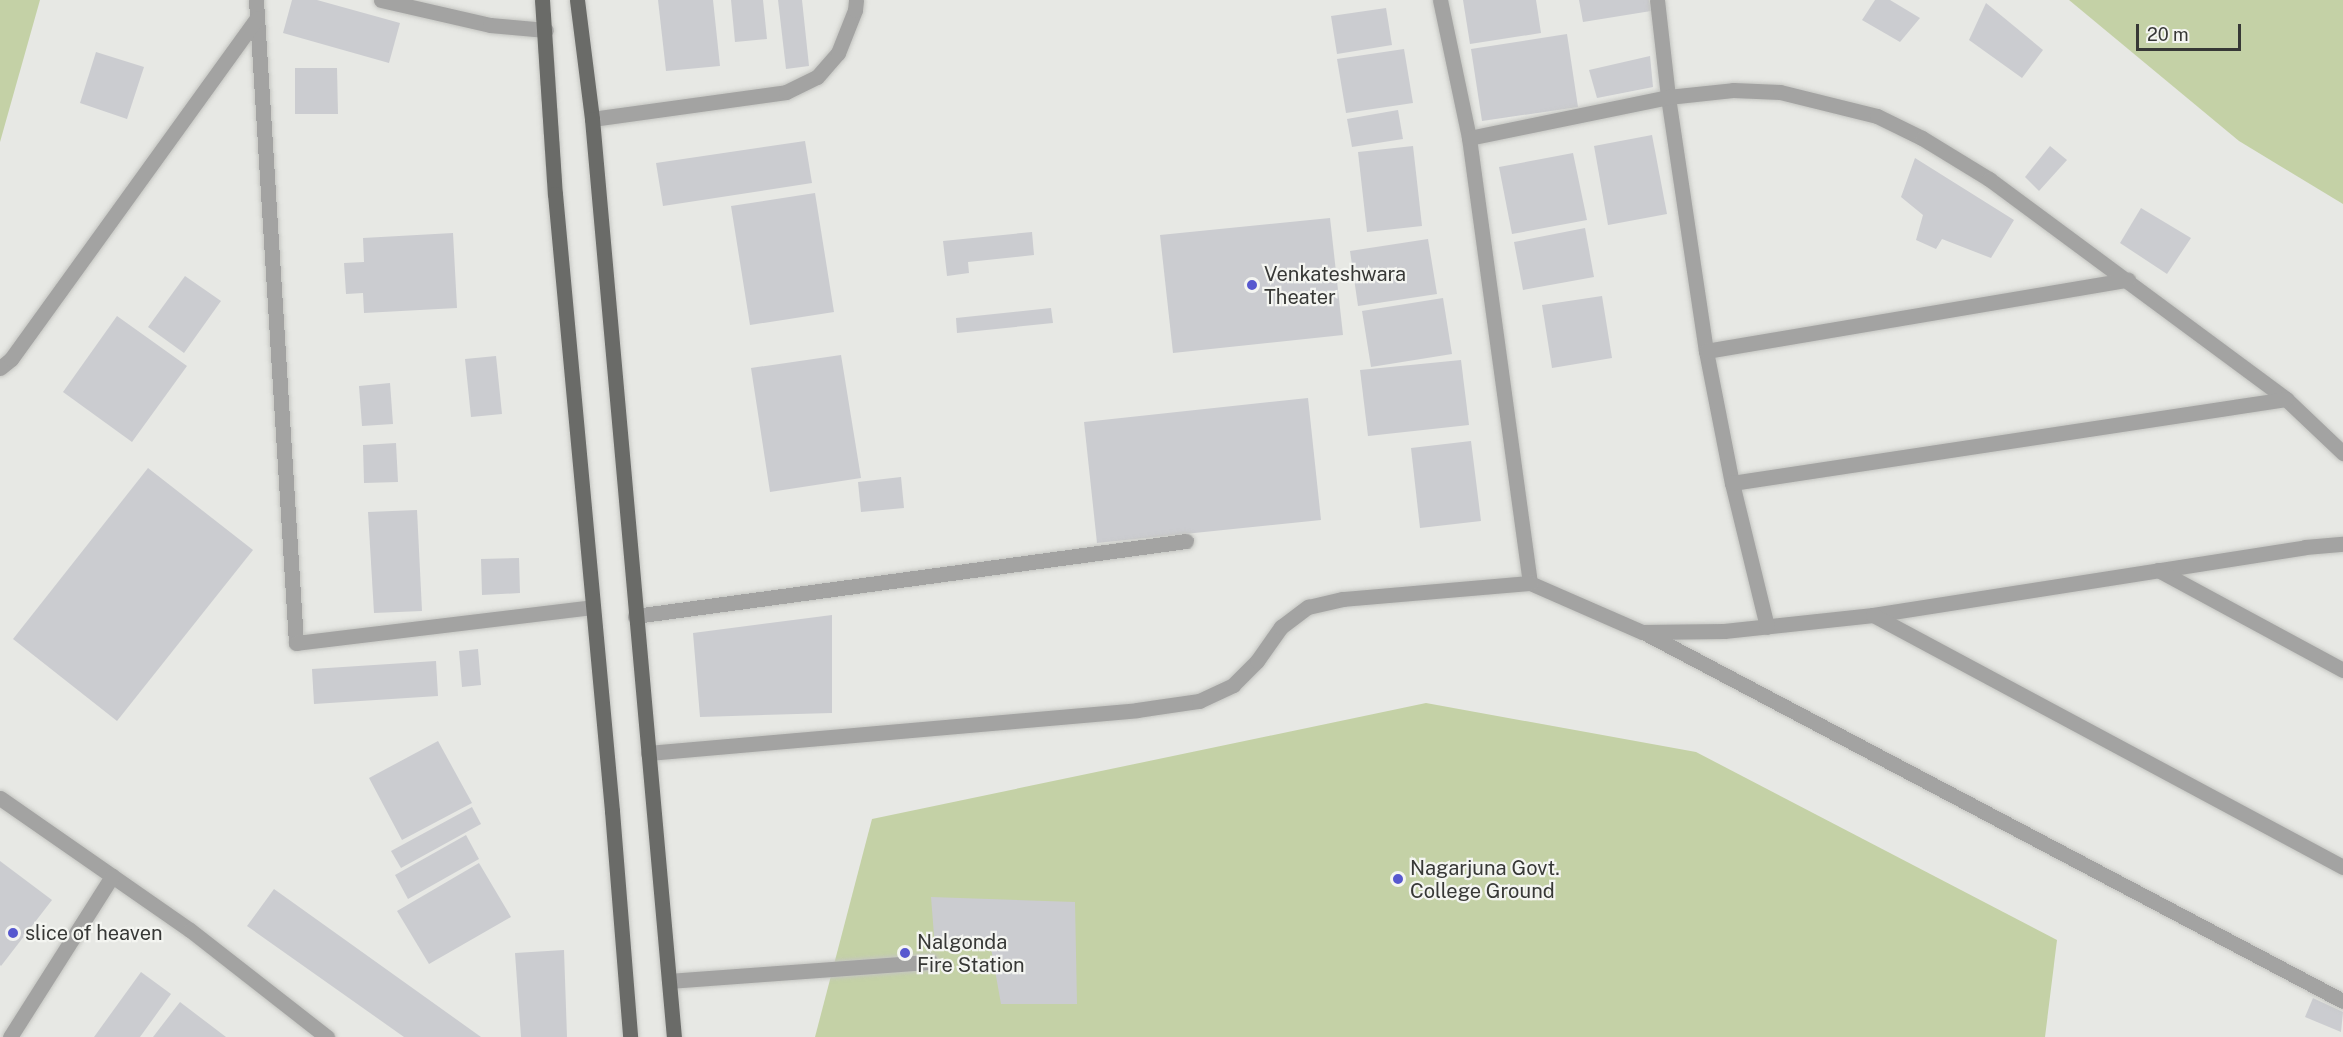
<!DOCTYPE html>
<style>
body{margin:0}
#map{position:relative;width:2343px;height:1037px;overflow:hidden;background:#e7e8e4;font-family:"Public Sans",sans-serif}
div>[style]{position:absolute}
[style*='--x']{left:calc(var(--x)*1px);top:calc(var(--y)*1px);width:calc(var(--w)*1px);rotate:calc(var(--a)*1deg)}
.green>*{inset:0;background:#c4d1a6}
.building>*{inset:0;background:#cbccd0}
.roads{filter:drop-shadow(0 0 2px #c4c5c1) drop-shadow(0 0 2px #c4c5c1)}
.minor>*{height:15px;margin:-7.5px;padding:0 7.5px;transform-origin:7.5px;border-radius:7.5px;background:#a3a3a2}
.major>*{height:15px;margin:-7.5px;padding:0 7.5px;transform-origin:7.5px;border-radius:7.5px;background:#6a6b68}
.dots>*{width:16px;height:16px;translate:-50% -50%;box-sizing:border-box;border:3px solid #f4f5f1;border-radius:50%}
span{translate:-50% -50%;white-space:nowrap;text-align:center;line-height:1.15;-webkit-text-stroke:4.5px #f4f5f1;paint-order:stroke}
.poi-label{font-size:20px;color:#373836}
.left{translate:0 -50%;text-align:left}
.scale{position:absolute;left:2136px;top:24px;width:105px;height:27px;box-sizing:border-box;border:3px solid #373836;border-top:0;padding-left:8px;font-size:18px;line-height:21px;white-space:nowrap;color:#373836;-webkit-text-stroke:4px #f4f5f1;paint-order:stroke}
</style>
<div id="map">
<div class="green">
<i style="clip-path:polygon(0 0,40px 0,0 142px)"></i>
<i style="clip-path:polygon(2069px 0,2343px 0,2343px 204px,2239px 141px)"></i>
<i style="clip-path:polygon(1426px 703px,1696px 752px,2057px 940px,2045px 1037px,815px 1037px,872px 819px)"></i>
</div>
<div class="building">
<i style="clip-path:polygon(292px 0,317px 0,400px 23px,389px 63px,283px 33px)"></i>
<i style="clip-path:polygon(658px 0,713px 0,720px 66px,666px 71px)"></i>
<i style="clip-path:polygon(731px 0,763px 0,767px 39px,735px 42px)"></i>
<i style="clip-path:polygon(778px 0,802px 0,809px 66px,786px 69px)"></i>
<i style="clip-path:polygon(1463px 0,1536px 0,1541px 33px,1470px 44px)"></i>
<i style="clip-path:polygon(1579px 0,1649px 0,1651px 11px,1583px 22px)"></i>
<i style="clip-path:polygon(1875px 0,1890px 0,1920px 18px,1900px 42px,1862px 20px)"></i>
<i style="clip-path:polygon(1986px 3px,2043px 50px,2022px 78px,1969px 40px)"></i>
<i style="clip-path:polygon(1386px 8px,1392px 45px,1337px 54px,1331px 16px)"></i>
<i style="clip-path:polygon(1567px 34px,1578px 107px,1482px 121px,1471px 49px)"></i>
<i style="clip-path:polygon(1404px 49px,1413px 103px,1346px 113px,1337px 59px)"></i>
<i style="clip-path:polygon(96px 52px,144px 67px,127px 119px,80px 103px)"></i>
<i style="clip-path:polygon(1650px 56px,1653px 87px,1597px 98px,1589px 70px)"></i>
<i style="clip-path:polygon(295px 68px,337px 68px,338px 114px,295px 114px)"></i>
<i style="clip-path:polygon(1398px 110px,1403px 139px,1352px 147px,1347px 119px)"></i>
<i style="clip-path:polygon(1652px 135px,1667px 214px,1608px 225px,1594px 146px)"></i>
<i style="clip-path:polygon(805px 141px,812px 183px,663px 206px,656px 163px)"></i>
<i style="clip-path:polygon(1413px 146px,1422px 226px,1367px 232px,1358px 152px)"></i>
<i style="clip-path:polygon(2050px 146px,2067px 160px,2039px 191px,2025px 177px)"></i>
<i style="clip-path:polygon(1573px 153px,1587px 220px,1512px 234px,1499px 167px)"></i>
<i style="clip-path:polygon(1915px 158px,2014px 220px,1991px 258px,1942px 239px,1936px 249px,1916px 240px,1923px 215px,1901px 197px)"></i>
<i style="clip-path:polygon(815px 193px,834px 312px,750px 325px,731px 206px)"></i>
<i style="clip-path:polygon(2141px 208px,2191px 238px,2167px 274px,2120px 243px)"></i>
<i style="clip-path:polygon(1330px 218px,1343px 335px,1173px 353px,1160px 235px)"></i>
<i style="clip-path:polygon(1585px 228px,1594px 277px,1523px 290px,1514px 242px)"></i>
<i style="clip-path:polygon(1032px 232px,1034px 255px,968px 262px,969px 273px,947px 276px,943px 241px)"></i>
<i style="clip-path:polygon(453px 233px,457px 308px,364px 313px,363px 293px,346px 294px,344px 263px,364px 262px,363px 238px)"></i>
<i style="clip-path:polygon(1428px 239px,1437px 294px,1358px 306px,1350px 251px)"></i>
<i style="clip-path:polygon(185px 276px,221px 301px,184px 353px,148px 327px)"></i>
<i style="clip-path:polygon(1602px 296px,1612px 358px,1552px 368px,1542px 305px)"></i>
<i style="clip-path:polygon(1443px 298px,1452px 354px,1371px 367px,1362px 311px)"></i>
<i style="clip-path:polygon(1051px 308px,1053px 323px,957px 333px,956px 318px)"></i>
<i style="clip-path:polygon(117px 316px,187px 366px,132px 442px,63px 392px)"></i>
<i style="clip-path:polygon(841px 355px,861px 478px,770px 492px,751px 368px)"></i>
<i style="clip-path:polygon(496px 356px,502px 414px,471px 417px,465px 359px)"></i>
<i style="clip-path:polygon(1461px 360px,1469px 425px,1368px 436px,1360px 370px)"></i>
<i style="clip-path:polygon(390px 383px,393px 424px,362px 426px,359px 386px)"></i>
<i style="clip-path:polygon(1308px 398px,1321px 520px,1097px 543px,1084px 422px)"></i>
<i style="clip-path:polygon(1471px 441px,1481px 521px,1420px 528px,1411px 448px)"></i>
<i style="clip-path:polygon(396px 443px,398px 482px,364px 483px,363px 445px)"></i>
<i style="clip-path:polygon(148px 468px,253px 550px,117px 721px,13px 639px)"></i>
<i style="clip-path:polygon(901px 477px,904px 508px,861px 512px,858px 482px)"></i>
<i style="clip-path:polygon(417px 510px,422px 611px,374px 613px,368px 512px)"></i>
<i style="clip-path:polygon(519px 558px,520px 593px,482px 595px,481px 559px)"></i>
<i style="clip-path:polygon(832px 615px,832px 713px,700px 717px,693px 633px)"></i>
<i style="clip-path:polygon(478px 649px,481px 685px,462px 687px,459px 651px)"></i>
<i style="clip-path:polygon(436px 661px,438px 696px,314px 704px,312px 669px)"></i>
<i style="clip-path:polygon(438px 741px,472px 803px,402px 840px,369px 778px)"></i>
<i style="clip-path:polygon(472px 807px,481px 824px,401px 868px,391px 851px)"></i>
<i style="clip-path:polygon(466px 835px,479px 859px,408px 899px,395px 875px)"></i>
<i style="clip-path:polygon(0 861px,52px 900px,1px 966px,0 965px)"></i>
<i style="clip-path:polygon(479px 863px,511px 917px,429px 964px,397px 911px)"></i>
<i style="clip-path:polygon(274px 889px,481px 1037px,404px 1037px,247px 926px)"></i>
<i style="clip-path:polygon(931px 897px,1075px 902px,1077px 1004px,1001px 1004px,991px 948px,935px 948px)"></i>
<i style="clip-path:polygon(564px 950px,567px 1037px,521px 1037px,515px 953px)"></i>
<i style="clip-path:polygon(141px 972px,171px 994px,140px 1037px,94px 1037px)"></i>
<i style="clip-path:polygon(2313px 998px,2343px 1012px,2341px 1032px,2305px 1017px)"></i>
<i style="clip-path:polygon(180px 1002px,226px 1037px,153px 1037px)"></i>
</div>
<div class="roads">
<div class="minor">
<i style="--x:256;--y:0;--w:644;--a:86.44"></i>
<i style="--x:296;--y:643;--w:299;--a:-6.9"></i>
<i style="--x:381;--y:0;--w:112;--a:12.9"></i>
<i style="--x:490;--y:25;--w:56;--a:5.1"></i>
<i style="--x:1440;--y:0;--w:141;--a:78.1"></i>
<i style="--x:1469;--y:138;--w:449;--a:82.2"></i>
<i style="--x:1530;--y:583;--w:122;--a:23.6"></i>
<i style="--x:1642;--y:632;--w:82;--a:-0.7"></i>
<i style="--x:1724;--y:631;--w:150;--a:-6.1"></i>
<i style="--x:1873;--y:615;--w:437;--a:-8.9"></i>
<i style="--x:2305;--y:547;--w:38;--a:-5"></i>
<i style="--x:1657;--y:0;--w:98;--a:83.5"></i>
<i style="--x:1668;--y:97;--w:257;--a:81.5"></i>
<i style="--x:1706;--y:351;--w:135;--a:78.9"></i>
<i style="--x:1732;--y:483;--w:148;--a:76.3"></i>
<i style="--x:592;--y:119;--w:196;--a:-7.9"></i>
<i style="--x:786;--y:92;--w:34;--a:-26"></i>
<i style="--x:817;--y:77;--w:32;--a:-49"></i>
<i style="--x:838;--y:53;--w:46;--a:-68.4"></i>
<i style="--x:855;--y:10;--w:10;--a:-84"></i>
<i style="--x:1469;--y:138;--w:203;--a:-11.6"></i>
<i style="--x:1668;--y:97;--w:65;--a:-6.1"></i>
<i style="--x:1733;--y:90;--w:47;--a:2.4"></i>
<i style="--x:1780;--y:92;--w:100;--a:13.9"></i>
<i style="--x:1877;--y:116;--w:50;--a:26.1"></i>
<i style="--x:1922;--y:138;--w:79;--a:31.5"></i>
<i style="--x:1989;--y:179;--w:370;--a:36.5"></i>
<i style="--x:2286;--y:399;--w:79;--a:43.5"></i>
<i style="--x:1706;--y:351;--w:428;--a:-9.6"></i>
<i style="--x:0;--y:368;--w:14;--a:-39"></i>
<i style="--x:11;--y:359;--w:420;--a:-54.2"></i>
<i style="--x:1732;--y:483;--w:560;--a:-8.62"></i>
<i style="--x:2158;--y:570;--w:210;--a:28.4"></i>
<i style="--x:1873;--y:615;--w:533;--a:28.2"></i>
<i style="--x:635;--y:616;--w:556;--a:-7.75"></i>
<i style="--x:1645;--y:633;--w:789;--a:27.8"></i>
<i style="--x:648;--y:753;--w:491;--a:-5"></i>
<i style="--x:1137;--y:710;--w:63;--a:-8.3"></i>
<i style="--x:1199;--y:701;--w:38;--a:-25"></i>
<i style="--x:1233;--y:685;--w:34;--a:-45"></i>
<i style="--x:1257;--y:661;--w:42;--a:-54.8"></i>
<i style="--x:1281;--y:627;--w:34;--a:-37"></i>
<i style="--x:1308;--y:607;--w:36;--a:-13"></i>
<i style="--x:1343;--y:599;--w:188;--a:-4.9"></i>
<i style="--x:0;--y:798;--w:231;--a:34.8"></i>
<i style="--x:190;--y:930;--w:174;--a:38"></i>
<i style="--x:669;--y:981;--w:262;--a:-4.2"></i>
<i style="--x:10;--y:1037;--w:191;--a:-57.6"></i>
</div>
<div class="major">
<i style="--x:542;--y:0;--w:194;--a:86.2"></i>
<i style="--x:555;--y:194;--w:620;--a:84.72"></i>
<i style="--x:612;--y:811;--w:227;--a:85.4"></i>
<i style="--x:577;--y:0;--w:120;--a:82.8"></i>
<i style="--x:592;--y:119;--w:922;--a:84.9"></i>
</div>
</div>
<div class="dots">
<i style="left:1252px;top:285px;background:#5758cf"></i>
<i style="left:1398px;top:879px;background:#5758cf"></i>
<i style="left:13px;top:933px;background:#5758cf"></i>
<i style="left:905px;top:953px;background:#5758cf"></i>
</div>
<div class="poi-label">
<span class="left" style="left:1264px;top:286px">Venkateshwara<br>Theater</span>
<span class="left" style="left:1410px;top:880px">Nagarjuna Govt.<br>College Ground</span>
<span class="left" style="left:25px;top:933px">slice of heaven</span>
<span class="left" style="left:917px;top:954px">Nalgonda<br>Fire Station</span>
</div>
<div class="scale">20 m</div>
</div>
